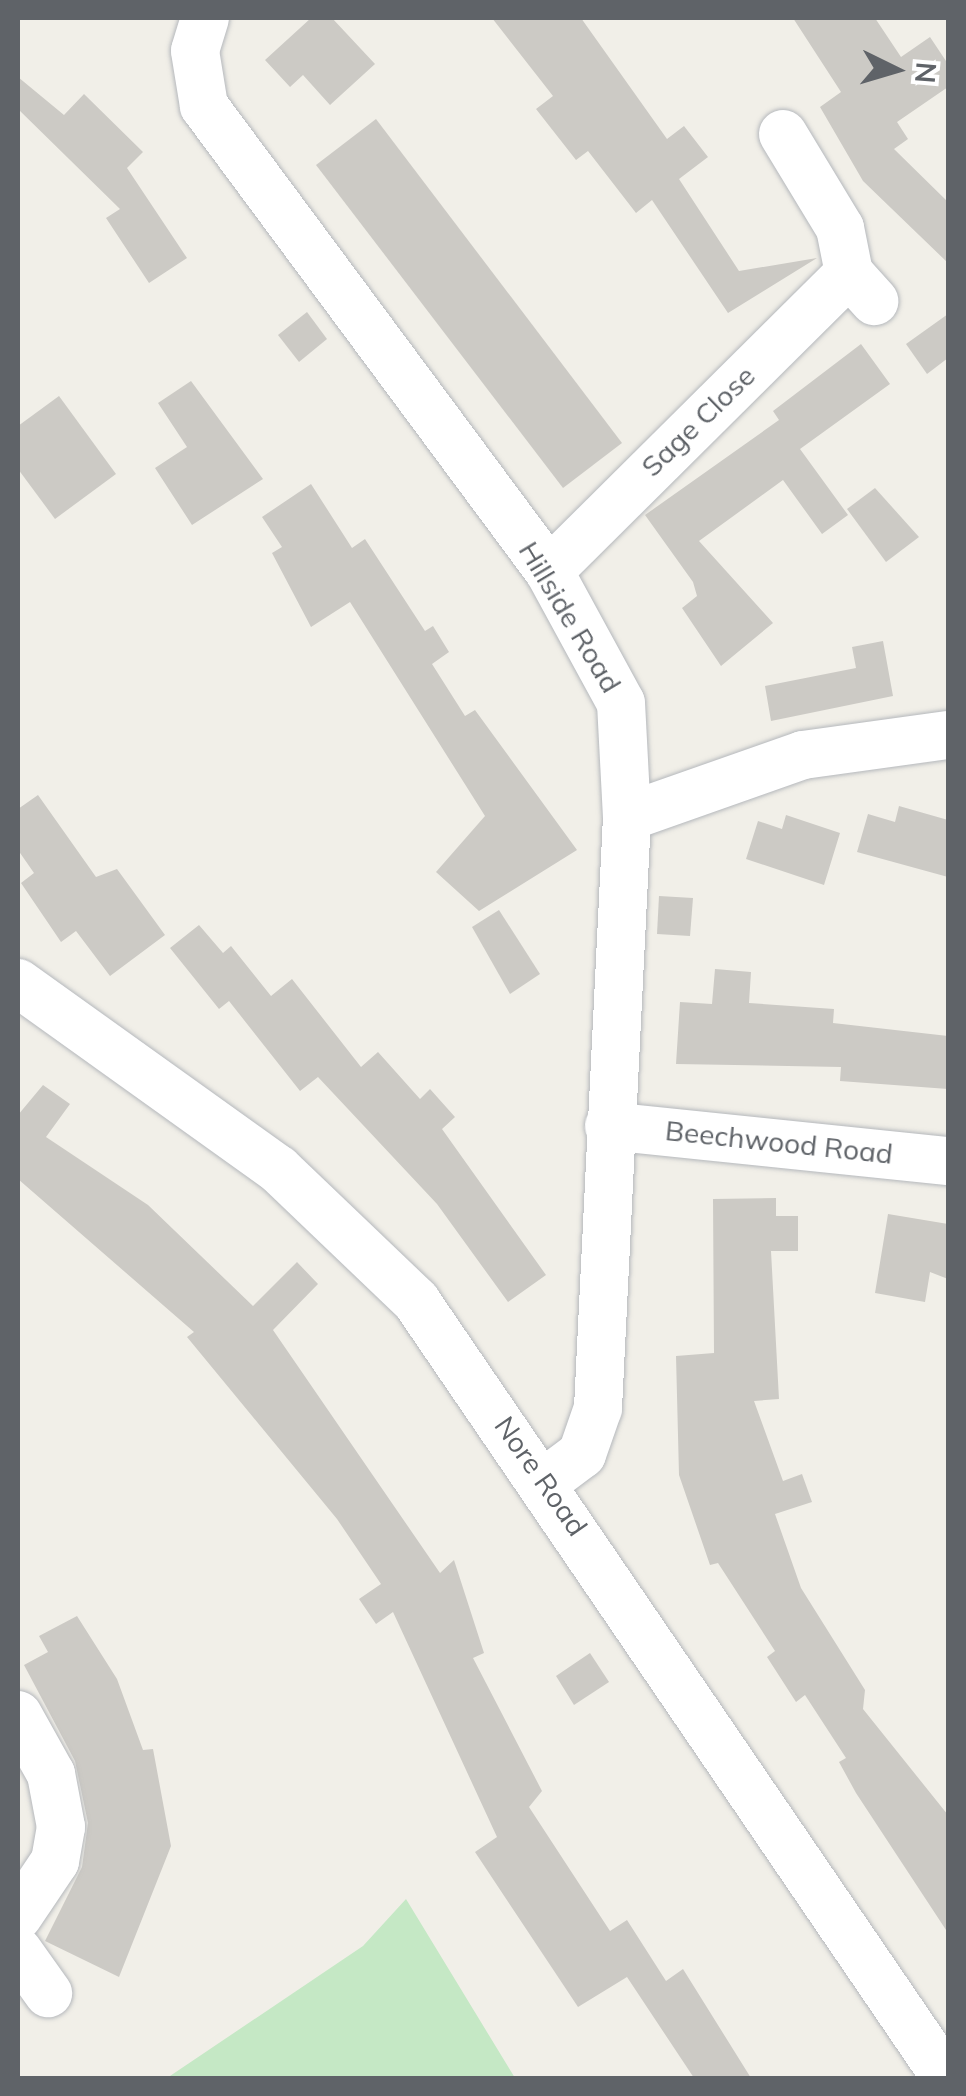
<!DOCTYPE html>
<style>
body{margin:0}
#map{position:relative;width:966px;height:2096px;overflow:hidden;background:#f1efe8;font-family:Mulish,sans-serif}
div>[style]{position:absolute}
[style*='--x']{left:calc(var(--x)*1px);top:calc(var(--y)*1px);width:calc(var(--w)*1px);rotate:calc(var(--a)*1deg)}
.green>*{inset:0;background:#c5e8c5}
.building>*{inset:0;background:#cccac5}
.roads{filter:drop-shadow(0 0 2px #b5b8bc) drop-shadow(0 0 2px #b5b8bc)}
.minor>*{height:48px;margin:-24px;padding:0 24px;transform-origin:24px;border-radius:24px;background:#fff}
span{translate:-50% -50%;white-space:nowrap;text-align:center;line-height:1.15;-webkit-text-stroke:10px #fff;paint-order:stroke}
.street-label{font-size:28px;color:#5f6368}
.frame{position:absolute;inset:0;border:20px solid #5f6368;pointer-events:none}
.north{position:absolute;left:846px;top:20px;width:100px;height:100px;-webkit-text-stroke:8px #fff;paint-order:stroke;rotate:95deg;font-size:28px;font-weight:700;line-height:40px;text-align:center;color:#5f6368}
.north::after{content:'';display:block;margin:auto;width:35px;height:45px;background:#5f6368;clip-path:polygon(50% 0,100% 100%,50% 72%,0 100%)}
</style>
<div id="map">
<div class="green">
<i style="clip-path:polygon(406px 1899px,515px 2078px,167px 2078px,363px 1946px)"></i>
</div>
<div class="building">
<i style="clip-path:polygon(311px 18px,332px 18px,375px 64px,330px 105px,303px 75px,290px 87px,265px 60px)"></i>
<i style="clip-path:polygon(492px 18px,581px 18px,667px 139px,684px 126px,708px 157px,679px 179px,739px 271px,817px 258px,728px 313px,652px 200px,636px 213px,588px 151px,576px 160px,536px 109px,553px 96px)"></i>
<i style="clip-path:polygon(793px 18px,875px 18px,901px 57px,930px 37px,948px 64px,948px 87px,897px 122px,908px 139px,894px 149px,948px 202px,948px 263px,863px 181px,820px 107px,841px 92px)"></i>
<i style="clip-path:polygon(18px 77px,64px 115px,84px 94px,143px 152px,127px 168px,187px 258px,149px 283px,106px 218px,120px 209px,18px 109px)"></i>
<i style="clip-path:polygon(376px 119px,622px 443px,563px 488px,316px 165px)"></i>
<i style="clip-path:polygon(307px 312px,327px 339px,299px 362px,278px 335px)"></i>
<i style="clip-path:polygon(948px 314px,948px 358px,927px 374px,906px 344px)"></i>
<i style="clip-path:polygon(861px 344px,890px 384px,800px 449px,848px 515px,822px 534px,783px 480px,699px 541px,773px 623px,721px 666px,682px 608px,697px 596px,693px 582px,645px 515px,779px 420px,773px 411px)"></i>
<i style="clip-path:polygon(191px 381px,263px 479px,192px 525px,155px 468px,187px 447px,158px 403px)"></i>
<i style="clip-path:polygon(59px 396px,116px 474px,55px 519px,18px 469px,18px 426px)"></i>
<i style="clip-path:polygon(311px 484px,352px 548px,365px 539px,425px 631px,433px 626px,449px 652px,432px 664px,465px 716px,475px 710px,577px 850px,479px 911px,436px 872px,485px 816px,350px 602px,311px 627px,272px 553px,282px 547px,262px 517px)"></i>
<i style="clip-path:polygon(875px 488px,919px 537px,886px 562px,847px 509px)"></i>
<i style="clip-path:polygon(883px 641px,893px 696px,771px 721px,765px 686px,856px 668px,852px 647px)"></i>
<i style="clip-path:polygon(38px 795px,96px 877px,117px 869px,165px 935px,110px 976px,76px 931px,61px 942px,21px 883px,34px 873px,18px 850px,18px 809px)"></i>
<i style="clip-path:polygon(899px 806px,948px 820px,948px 877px,857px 852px,868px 814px,895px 822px)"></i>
<i style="clip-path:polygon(786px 815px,840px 833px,824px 885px,746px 859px,758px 821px,782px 829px)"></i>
<i style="clip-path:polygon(659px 896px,693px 898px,690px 936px,657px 934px)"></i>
<i style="clip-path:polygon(499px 910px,540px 974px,510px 994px,472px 927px)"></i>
<i style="clip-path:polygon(199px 925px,223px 953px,231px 946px,271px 996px,292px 979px,361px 1067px,378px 1052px,420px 1099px,430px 1089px,455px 1117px,442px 1129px,546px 1275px,508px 1302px,437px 1204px,318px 1077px,300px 1091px,229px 1001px,219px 1009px,170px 948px)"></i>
<i style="clip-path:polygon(715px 969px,751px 972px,749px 1003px,834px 1009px,833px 1023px,948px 1036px,948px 1089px,840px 1081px,841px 1067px,676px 1064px,680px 1002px,712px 1004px)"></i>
<i style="clip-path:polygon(43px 1085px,70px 1104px,46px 1137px,148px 1205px,253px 1306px,297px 1262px,318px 1284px,273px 1330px,440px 1573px,454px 1560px,484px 1653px,473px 1658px,542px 1791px,529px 1807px,610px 1931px,627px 1920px,666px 1981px,683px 1969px,751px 2078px,694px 2078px,627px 1977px,578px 2007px,475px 1852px,497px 1837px,393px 1612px,376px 1624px,359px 1599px,381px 1584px,337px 1519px,187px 1337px,194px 1332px,18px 1179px,18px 1115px)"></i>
<i style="clip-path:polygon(776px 1198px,776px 1216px,798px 1216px,798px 1251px,771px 1251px,779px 1399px,754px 1401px,783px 1481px,802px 1474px,812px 1502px,775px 1514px,801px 1588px,865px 1690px,863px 1709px,948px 1815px,948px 1933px,856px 1793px,839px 1762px,846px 1758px,805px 1695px,796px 1702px,767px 1657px,775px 1651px,718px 1563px,710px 1565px,679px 1475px,676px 1356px,714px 1353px,713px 1199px)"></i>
<i style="clip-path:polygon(888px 1214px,948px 1224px,948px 1279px,930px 1272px,925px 1302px,875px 1293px)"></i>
<i style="clip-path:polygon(77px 1616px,117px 1679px,143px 1750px,153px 1749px,171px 1846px,119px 1977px,45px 1941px,82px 1867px,88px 1823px,75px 1761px,24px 1665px,48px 1652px,39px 1636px)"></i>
<i style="clip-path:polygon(590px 1653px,609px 1682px,574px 1705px,556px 1676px)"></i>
</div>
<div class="roads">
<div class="minor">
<i style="--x:205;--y:18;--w:34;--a:107"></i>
<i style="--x:195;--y:51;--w:56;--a:80.7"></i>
<i style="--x:204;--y:106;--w:579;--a:53.43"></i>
<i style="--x:549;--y:571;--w:150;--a:61.4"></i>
<i style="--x:621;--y:703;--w:114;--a:87"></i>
<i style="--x:627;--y:817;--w:592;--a:92.81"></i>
<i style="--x:598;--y:1408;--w:49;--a:109.2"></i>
<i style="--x:582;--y:1454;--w:45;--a:143.1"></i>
<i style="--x:783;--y:134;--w:110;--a:58.8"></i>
<i style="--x:840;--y:228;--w:46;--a:78.7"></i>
<i style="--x:849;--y:273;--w:38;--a:48"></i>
<i style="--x:549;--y:571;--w:423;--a:-44.8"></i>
<i style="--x:627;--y:817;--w:187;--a:-19.4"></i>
<i style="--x:803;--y:755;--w:146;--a:-7.9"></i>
<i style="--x:18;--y:983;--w:320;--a:35.6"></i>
<i style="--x:278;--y:1169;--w:191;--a:43.7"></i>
<i style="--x:416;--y:1301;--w:941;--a:55.7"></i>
<i style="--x:609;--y:1126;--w:341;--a:5.9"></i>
<i style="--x:18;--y:1715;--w:68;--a:60.8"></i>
<i style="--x:51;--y:1774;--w:54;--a:79.3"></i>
<i style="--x:61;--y:1827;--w:35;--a:100"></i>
<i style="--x:55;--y:1861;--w:66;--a:123.9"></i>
<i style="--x:18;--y:1951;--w:52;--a:54.5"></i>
</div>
</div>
<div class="street-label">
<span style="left:698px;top:421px;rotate:-44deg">Sage Close</span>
<span style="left:570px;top:617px;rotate:59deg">Hillside Road</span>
<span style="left:779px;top:1142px;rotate:6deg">Beechwood Road</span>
<span style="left:541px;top:1476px;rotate:55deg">Nore Road</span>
</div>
<div class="frame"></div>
<div class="north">N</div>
</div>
